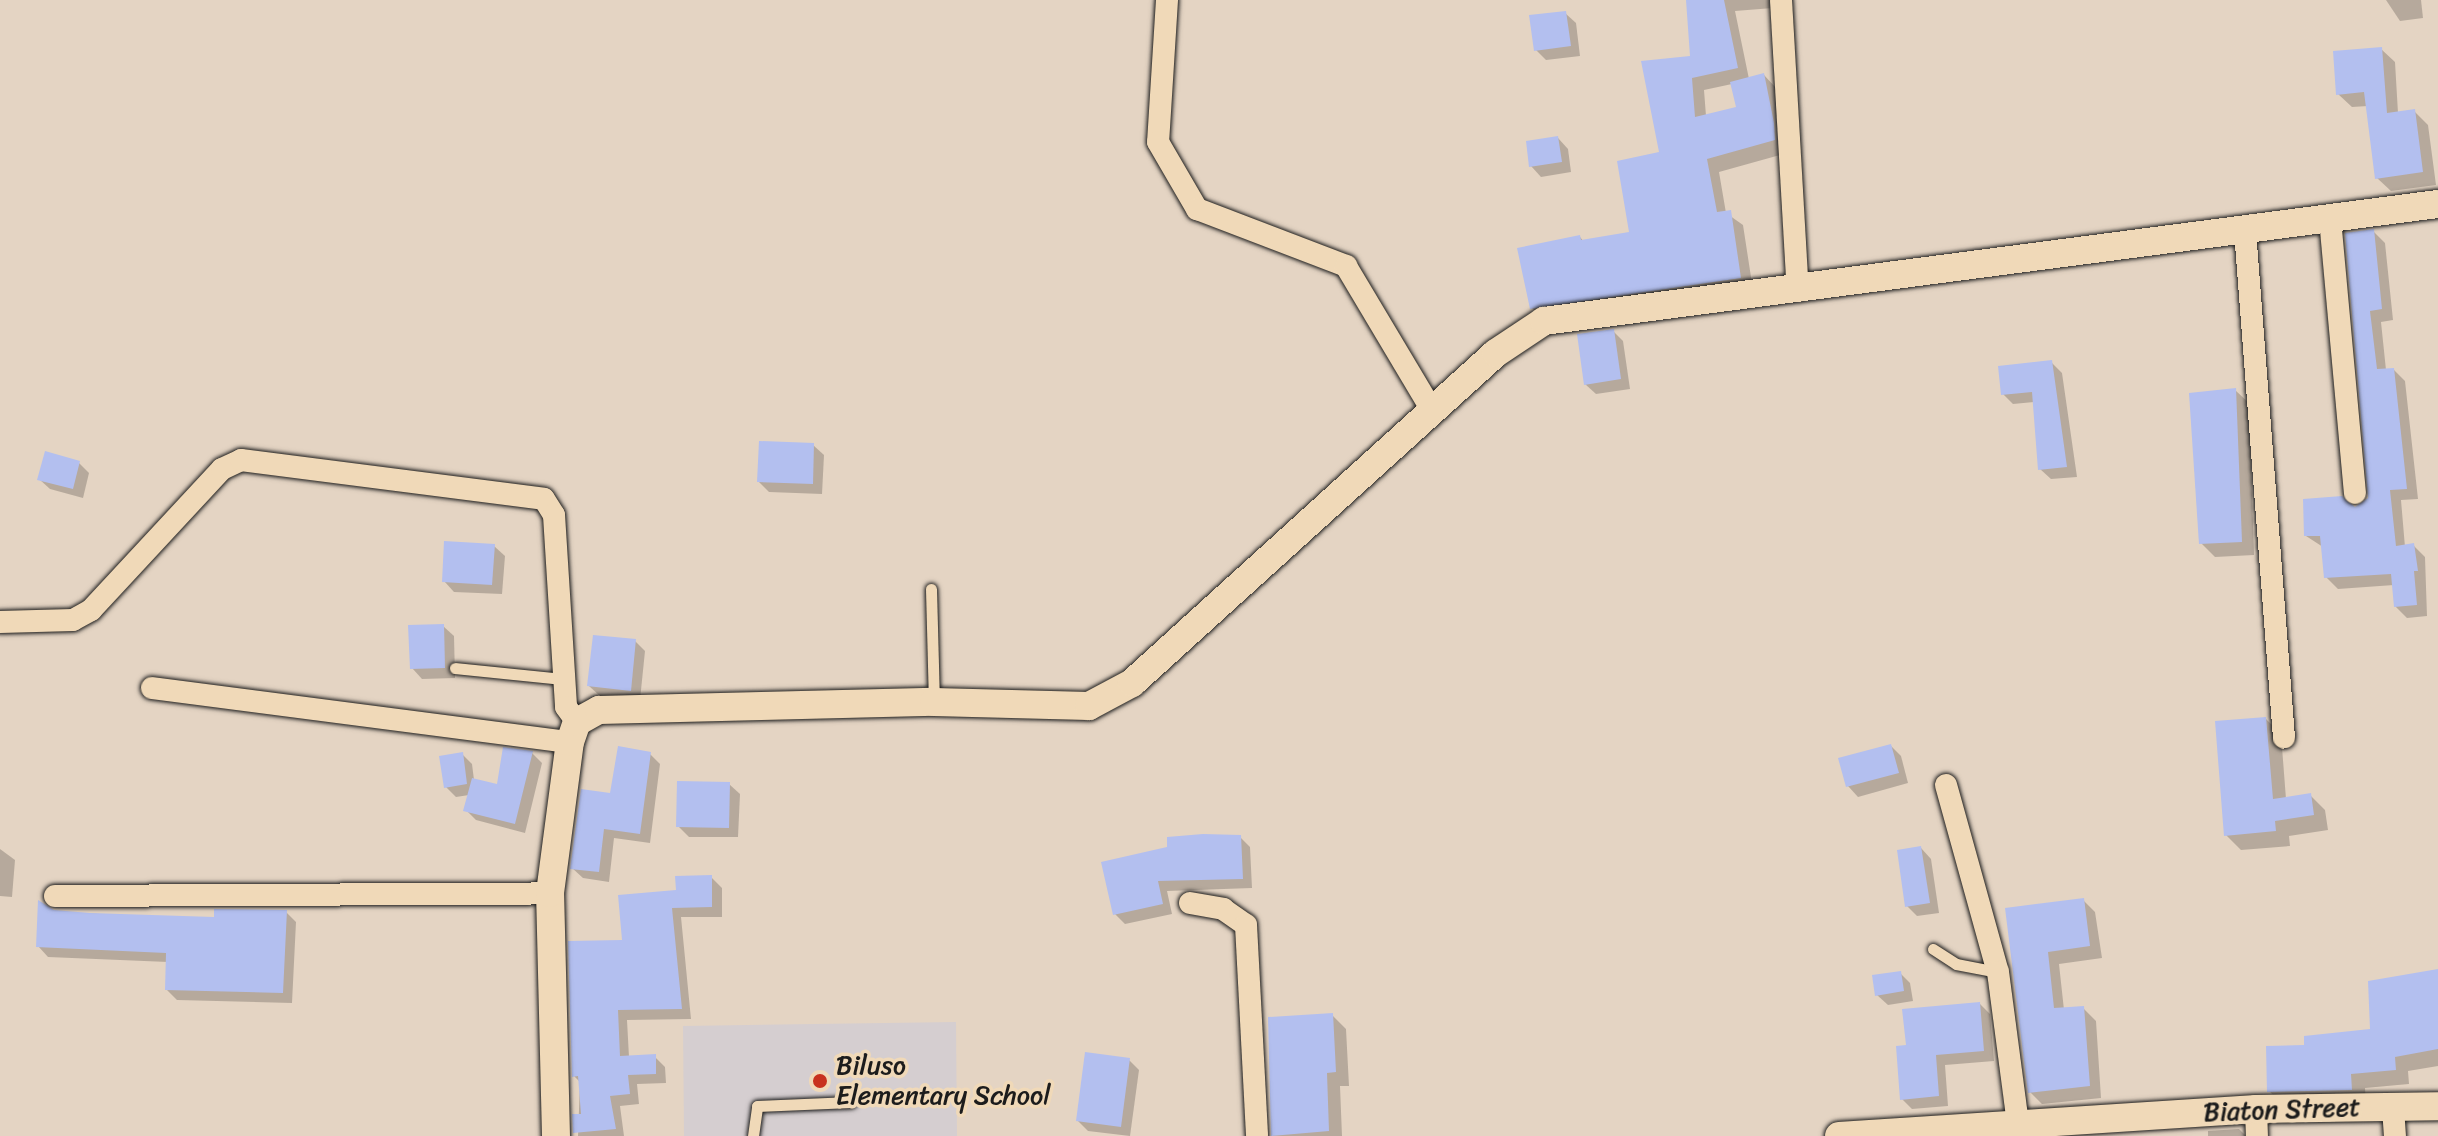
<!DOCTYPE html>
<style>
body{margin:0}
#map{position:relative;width:2438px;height:1136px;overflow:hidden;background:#e4d4c3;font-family:Sriracha,sans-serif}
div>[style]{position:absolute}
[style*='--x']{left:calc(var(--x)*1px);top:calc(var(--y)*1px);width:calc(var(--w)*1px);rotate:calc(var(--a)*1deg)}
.built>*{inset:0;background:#d5ced0}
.shadow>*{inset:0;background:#0003}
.building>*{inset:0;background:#b3bfef}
.roads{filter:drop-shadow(0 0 2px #1c1c1c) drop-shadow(0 0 2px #1c1c1c)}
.service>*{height:11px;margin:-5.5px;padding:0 5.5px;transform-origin:5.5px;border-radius:5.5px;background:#f0d9b8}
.minor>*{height:22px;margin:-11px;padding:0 11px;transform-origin:11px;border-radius:11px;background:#f0d9b8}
.tertiary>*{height:28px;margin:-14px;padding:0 14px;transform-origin:14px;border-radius:14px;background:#f0d9b8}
.dots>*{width:22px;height:22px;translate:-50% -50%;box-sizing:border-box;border:4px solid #f0d9b8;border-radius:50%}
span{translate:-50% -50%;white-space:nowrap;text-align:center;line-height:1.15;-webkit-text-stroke:7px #f0d9b8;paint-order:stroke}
.poi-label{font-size:26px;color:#1c1c1c}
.left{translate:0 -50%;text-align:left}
.street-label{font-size:26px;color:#1c1c1c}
</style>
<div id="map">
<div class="built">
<i style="clip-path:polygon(956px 1022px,957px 1136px,684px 1136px,683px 1026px)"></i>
</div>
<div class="shadow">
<i style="clip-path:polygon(evenodd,1688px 0,1773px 0,1773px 8px,1735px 11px,1749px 79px,1764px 75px,1776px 88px,1787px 153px,1719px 172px,1726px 213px,1743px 225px,1753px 290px,1545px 321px,1532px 308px,1580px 237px,1584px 242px,1631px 234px,1693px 58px,1688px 0,1732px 84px,1739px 108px,1706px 116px,1704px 90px,1732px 84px)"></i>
<i style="clip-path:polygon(2386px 0,2421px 0,2423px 18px,2400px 21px)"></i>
<i style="clip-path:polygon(1565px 13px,1576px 23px,1580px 56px,1546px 60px,1536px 50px)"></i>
<i style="clip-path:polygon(2381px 49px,2395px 62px,2398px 113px,2414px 111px,2428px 125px,2436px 185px,2391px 191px,2377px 178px,2368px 106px,2352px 107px,2338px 94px)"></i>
<i style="clip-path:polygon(1558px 138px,1568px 149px,1571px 172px,1541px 177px,1531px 166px)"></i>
<i style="clip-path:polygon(2374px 232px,2385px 243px,2393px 320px,2381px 322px,2386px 370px,2394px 370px,2405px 381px,2418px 499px,2401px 500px,2405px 547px,2414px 546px,2425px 557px,2427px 616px,2407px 618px,2395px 606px,2394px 585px,2338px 589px,2326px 577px,2323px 547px,2306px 536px,2370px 499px,2348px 235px)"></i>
<i style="clip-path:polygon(1613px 331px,1623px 341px,1630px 389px,1596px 394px,1585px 384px)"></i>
<i style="clip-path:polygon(2051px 362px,2062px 373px,2077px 477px,2051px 479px,2040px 469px,2034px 402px,2013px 404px,2003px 394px)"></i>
<i style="clip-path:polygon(2235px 390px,2249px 403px,2254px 555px,2215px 557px,2201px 543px)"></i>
<i style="clip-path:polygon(813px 445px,824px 455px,822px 494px,769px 492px,759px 482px)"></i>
<i style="clip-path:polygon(79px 463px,89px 473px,83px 498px,50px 489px,39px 479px)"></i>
<i style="clip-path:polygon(494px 546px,505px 556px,502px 594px,454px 592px,444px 581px)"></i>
<i style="clip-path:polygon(443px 626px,454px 636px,455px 678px,422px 679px,412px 668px)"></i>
<i style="clip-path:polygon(635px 641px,645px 651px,640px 700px,600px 696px,589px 686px)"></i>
<i style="clip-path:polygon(2266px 719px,2281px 734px,2286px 799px,2310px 795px,2325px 810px,2328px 830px,2289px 836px,2290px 846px,2241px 850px,2226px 835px)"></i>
<i style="clip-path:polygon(1891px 746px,1901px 756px,1908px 783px,1858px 797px,1848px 786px)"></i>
<i style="clip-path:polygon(532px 753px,542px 763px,525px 833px,476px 820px,466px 810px,469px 795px,456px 797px,446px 787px,462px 754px,472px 764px,474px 780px,498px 786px)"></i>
<i style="clip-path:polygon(650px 754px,660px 764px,650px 843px,614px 838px,609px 882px,583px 878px,572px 868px)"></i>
<i style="clip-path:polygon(729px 784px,740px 794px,738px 837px,689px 837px,678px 826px)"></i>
<i style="clip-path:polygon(1240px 837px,1250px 847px,1252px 888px,1167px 891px,1172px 914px,1125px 924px,1115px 914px,1104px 863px)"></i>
<i style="clip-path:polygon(1921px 848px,1931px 859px,1939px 913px,1917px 916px,1907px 906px)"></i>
<i style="clip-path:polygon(0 849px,15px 860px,12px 897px,0 896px)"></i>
<i style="clip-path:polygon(711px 877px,722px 888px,722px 917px,681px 917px,691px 1019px,627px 1020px,629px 1057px,655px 1057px,665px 1067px,666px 1083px,637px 1084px,639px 1104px,620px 1106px,624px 1136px,578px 1136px,580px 1082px,574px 1076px,624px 942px,678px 892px)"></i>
<i style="clip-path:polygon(2083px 900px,2095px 912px,2102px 958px,2059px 964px,2064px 1010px,2084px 1009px,2096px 1021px,2101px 1098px,2042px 1104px,2030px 1092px,2008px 910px)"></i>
<i style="clip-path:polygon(54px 912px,215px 919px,286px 912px,296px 922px,292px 1003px,177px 1000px,167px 990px,168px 962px,48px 957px,38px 946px)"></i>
<i style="clip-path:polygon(2438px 971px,2438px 1066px,2408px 1071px,2409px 1084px,2365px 1088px,2366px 1104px,2284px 1105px,2269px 1091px,2306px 1047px,2372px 1030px)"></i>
<i style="clip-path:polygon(1900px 973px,1910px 983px,1913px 1001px,1888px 1005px,1877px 995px)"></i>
<i style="clip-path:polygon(1980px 1004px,1990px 1014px,1994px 1061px,1945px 1065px,1948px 1106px,1912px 1109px,1902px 1099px,1909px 1047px)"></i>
<i style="clip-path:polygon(1332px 1015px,1346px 1029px,1349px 1086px,1340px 1086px,1342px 1136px,1273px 1136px,1270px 1019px)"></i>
<i style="clip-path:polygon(1129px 1060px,1139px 1070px,1130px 1136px,1088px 1131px,1078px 1121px)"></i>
<i style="clip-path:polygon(2239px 1129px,2246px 1136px,2208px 1136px,2208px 1131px)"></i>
</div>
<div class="building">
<i style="clip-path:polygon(1686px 0,1724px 0,1738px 68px,1692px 78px,1695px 117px,1736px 107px,1730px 82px,1764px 73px,1774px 123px,1775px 140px,1707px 159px,1717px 212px,1731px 210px,1741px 278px,1530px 309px,1517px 248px,1580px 235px,1581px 240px,1629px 232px,1617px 161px,1659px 152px,1641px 61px,1690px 56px)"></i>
<i style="clip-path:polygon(1566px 11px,1571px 46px,1534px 51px,1529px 15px)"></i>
<i style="clip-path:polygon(2382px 47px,2387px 113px,2415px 109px,2423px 172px,2375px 179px,2364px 92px,2336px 95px,2333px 51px)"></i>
<i style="clip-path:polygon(1558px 136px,1562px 162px,1529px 167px,1526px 141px)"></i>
<i style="clip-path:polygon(2374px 229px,2382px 309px,2370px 311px,2377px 369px,2394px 368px,2407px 489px,2390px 490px,2396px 546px,2414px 543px,2418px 571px,2414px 571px,2417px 605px,2394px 607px,2391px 574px,2324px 578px,2320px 536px,2304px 536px,2303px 499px,2342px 496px,2355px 507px,2368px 498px,2345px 233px)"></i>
<i style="clip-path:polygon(1614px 329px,1621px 379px,1584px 385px,1577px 334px)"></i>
<i style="clip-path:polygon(2052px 360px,2067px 467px,2038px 470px,2032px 392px,2001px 395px,1998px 366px)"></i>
<i style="clip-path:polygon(2236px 388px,2242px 542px,2199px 544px,2189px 393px)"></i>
<i style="clip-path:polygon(759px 441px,814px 443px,813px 484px,757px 482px)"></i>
<i style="clip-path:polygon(45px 451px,80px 461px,73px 489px,37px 480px)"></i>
<i style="clip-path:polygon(444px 541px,495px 544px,492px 585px,442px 582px)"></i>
<i style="clip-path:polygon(444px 624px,445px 668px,410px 669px,408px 625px)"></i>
<i style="clip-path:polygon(593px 635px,636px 639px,631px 691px,587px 686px)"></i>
<i style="clip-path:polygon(2266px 717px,2273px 799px,2311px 793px,2314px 815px,2275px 821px,2276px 831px,2224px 836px,2215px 721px)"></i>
<i style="clip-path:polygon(1891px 744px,1899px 773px,1846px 787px,1838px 758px)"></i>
<i style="clip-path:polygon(618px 746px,651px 752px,640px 834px,604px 829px,599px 872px,570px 869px,581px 789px,610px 793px)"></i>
<i style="clip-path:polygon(503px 747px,533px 751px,515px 824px,463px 811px,472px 778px,497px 784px)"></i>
<i style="clip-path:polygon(463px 752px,467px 784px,444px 788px,439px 756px)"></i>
<i style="clip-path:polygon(677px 781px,730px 782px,729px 828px,676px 827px)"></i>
<i style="clip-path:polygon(1203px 834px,1241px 835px,1243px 879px,1158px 881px,1163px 904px,1113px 915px,1101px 862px,1167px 847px,1167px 837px)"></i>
<i style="clip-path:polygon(1921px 846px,1930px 903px,1905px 907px,1897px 850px)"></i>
<i style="clip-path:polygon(712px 875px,712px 907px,672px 908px,682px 1009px,618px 1010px,620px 1056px,656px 1054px,656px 1074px,628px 1075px,630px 1094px,610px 1096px,616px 1129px,573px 1133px,572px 1114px,581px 1114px,578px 1076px,572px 1077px,568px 941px,622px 940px,618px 895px,676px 890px,675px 876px)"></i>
<i style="clip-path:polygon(2084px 898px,2090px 946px,2048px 952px,2054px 1008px,2084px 1006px,2090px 1086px,2028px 1093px,2005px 908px)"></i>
<i style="clip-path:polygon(38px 900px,54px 910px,90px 913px,214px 917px,214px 909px,287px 910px,283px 993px,165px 990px,166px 953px,36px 947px)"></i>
<i style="clip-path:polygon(2438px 969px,2438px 1049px,2395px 1057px,2396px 1070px,2351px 1074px,2352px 1090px,2267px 1092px,2266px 1046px,2304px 1045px,2304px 1036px,2370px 1029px,2368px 981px)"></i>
<i style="clip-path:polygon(1901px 971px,1904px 991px,1875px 996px,1872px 975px)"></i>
<i style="clip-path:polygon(1980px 1002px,1984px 1051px,1936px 1055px,1939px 1096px,1900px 1100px,1896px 1046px,1906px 1045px,1902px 1009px)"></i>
<i style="clip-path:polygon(1333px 1013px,1336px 1072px,1327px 1073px,1329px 1131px,1271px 1136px,1268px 1017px)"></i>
<i style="clip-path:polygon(1085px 1052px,1130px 1058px,1121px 1127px,1076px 1121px)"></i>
</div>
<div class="roads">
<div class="service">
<i style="--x:931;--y:589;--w:112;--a:88.5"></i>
<i style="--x:455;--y:668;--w:110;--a:5.8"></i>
<i style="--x:1933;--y:949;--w:27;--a:33"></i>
<i style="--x:1956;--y:964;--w:43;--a:10.8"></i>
<i style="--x:753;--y:1136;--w:30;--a:-82"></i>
<i style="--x:757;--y:1106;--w:94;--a:-2.4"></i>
</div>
<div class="minor">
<i style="--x:1167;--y:0;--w:142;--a:93.6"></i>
<i style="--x:1158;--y:142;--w:78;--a:59.8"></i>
<i style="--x:1197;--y:209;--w:160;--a:20.9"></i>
<i style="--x:1346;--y:266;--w:168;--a:59.2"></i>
<i style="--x:1781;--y:0;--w:291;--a:86.7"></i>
<i style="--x:2330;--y:219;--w:275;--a:84.8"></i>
<i style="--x:2245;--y:231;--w:508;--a:85.6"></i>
<i style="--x:0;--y:622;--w:73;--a:-1.6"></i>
<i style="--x:73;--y:620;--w:21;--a:-29"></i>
<i style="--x:91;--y:610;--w:192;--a:-47.1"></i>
<i style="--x:222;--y:469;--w:21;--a:-25"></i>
<i style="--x:241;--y:460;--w:305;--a:7.3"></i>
<i style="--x:544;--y:499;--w:19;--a:58"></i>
<i style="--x:554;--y:515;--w:192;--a:86.4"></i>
<i style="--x:566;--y:707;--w:19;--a:54"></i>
<i style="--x:152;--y:688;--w:421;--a:7.4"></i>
<i style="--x:1946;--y:785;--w:194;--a:74.5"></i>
<i style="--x:1998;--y:972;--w:152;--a:82.5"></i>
<i style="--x:55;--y:896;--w:495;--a:-0.3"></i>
<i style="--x:1190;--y:903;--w:34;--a:10"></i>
<i style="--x:1223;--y:909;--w:28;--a:35"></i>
<i style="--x:1246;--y:925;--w:211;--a:87"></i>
<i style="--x:2393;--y:1108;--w:28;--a:86"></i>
<i style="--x:2256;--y:1109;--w:27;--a:88"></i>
</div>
<div class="tertiary">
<i style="--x:556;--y:1136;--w:243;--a:-91.4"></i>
<i style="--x:550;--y:893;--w:152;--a:-82.5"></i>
<i style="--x:570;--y:742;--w:21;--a:-71"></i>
<i style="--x:577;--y:722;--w:25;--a:-29"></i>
<i style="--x:599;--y:710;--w:335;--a:-1.4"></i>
<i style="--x:934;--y:702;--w:155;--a:1.5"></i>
<i style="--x:1089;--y:706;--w:49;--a:-28.1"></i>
<i style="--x:1132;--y:683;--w:491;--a:-42.2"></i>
<i style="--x:1496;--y:353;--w:58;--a:-33.7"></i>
<i style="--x:1544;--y:321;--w:902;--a:-7.46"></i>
<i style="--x:1839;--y:1136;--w:418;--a:-3.7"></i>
<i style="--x:2256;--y:1109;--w:182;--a:-0.9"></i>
</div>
</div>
<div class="dots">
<i style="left:820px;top:1081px;background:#c8321e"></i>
</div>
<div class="poi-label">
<span class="left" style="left:836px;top:1081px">Biluso<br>Elementary School</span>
</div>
<div class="street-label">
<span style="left:2282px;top:1110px;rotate:-2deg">Biaton Street</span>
</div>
</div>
